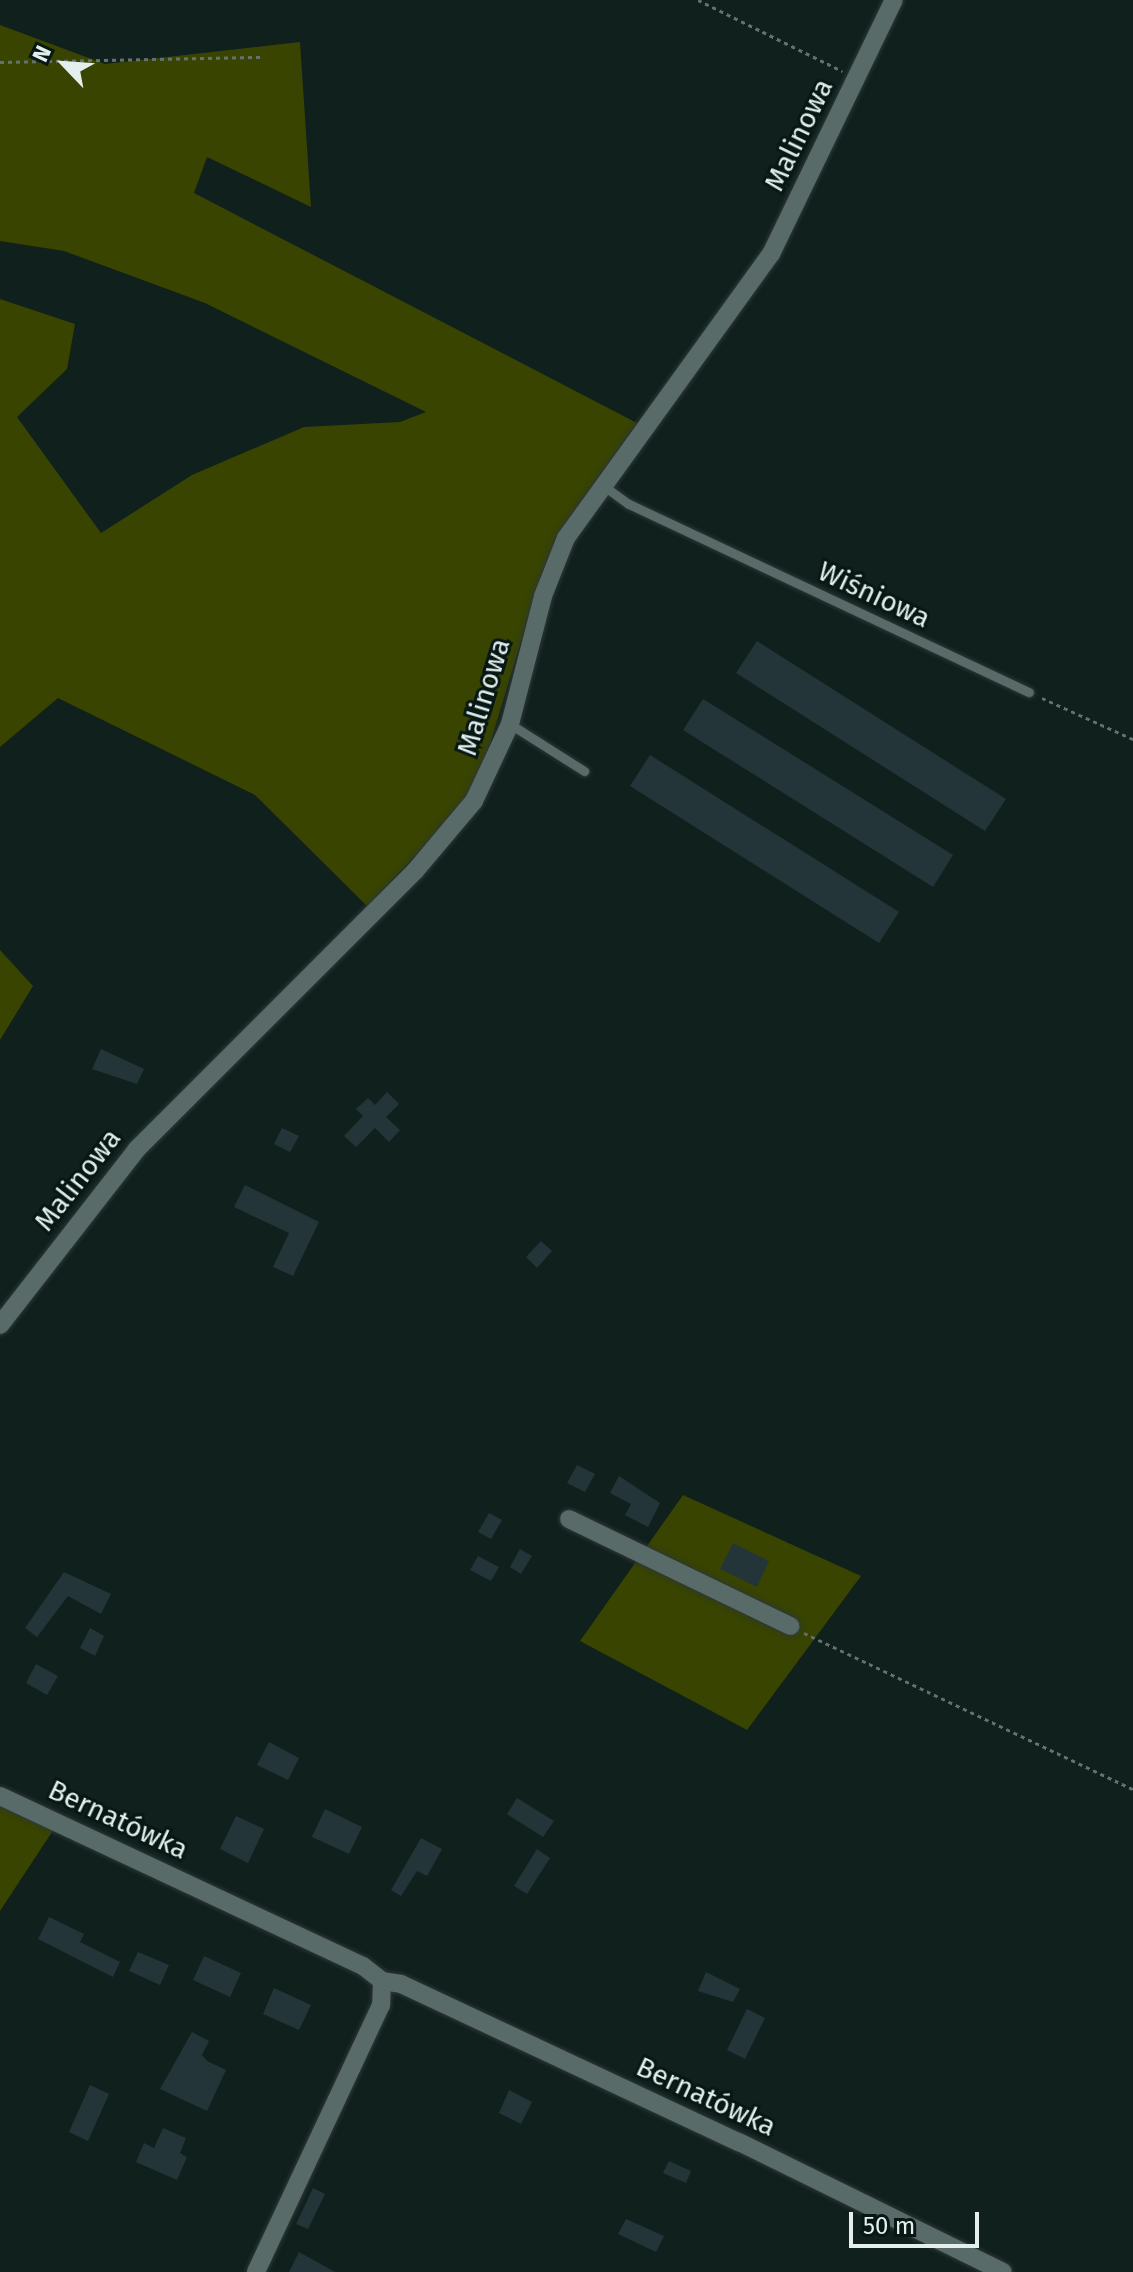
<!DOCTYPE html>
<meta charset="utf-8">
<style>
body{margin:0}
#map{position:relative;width:1133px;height:2272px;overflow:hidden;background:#0f201d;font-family:"Fira Sans",sans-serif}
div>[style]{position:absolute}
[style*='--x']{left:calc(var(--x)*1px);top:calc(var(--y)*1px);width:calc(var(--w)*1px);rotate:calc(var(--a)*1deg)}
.green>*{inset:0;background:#384400}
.building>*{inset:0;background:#243539}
.path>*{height:3px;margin-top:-1.5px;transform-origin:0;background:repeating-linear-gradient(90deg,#63726f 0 4px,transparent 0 8px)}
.roads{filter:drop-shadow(0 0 2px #2e3736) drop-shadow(0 0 2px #2e3736)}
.lane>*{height:9px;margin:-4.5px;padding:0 4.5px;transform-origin:4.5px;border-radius:4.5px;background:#586b68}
.street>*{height:18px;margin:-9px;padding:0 9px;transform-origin:9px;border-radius:9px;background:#586b68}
span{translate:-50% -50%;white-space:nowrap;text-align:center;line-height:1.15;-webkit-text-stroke:6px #061714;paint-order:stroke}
.street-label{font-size:28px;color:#e4efed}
.north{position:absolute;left:24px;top:24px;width:80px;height:80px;-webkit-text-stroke:6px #061714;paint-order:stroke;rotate:295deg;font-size:22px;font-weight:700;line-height:32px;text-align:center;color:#e4efed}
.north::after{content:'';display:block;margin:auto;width:28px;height:36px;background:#e4efed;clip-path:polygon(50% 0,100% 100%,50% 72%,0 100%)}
.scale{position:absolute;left:849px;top:2212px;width:130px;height:36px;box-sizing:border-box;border:4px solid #e4efed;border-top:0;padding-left:10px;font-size:24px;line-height:28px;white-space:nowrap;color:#e4efed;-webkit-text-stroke:6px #061714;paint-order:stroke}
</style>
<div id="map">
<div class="green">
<i style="clip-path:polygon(0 25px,105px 64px,300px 42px,311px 207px,207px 157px,194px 193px,637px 423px,568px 519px,542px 572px,481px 774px,454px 815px,367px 906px,255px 795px,58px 698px,0 747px,0 299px,75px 324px,67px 369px,17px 417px,101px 533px,192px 475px,304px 427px,400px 422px,426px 412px,205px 303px,64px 251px,0 241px)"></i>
<i style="clip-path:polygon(0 950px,33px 986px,0 1040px)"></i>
<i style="clip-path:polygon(683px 1495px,861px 1576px,747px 1730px,580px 1641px)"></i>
<i style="clip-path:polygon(0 1804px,54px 1829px,0 1911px)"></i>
</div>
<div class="building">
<i style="clip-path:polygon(757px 641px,1006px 799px,985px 831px,736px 673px)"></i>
<i style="clip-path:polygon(703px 699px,953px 855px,933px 887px,683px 730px)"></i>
<i style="clip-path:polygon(650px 755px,899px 912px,879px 943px,630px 786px)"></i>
<i style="clip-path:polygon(101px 1049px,144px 1069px,137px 1084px,92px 1069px)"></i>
<i style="clip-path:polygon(387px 1092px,399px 1104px,386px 1117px,400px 1130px,389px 1142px,375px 1128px,356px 1147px,344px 1136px,363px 1116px,356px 1109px,368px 1098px,375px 1105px)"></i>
<i style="clip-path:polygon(282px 1128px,299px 1136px,290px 1152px,274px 1144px)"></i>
<i style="clip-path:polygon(245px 1185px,319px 1222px,293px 1276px,273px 1267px,289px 1233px,234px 1207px)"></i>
<i style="clip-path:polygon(541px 1241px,552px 1251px,537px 1268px,526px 1257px)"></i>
<i style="clip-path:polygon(577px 1465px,595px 1474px,585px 1492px,567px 1483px)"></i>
<i style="clip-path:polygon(619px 1476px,660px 1503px,648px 1527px,625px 1515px,631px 1504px,610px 1493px)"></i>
<i style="clip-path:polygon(489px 1513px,502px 1520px,491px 1539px,478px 1532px)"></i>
<i style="clip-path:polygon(733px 1543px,769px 1561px,757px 1587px,720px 1569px)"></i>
<i style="clip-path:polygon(520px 1549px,532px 1556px,521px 1574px,510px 1567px)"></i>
<i style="clip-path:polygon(478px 1556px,499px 1567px,491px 1581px,470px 1570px)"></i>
<i style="clip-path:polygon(64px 1572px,111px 1594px,101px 1614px,68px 1596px,37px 1637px,25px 1628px)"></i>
<i style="clip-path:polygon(90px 1628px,104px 1636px,95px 1656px,80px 1648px)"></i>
<i style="clip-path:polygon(36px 1664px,58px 1676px,47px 1695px,26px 1683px)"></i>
<i style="clip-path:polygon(269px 1742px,299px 1758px,288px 1780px,257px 1765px)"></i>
<i style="clip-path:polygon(517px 1798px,554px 1821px,543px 1837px,507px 1814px)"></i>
<i style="clip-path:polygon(325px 1809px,362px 1827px,349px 1854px,312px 1837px)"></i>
<i style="clip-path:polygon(236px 1816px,264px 1829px,248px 1863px,220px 1849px)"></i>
<i style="clip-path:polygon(421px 1838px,442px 1849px,427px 1876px,417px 1871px,401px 1896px,391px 1890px)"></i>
<i style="clip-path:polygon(537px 1849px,550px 1858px,527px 1894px,514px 1886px)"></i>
<i style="clip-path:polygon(49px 1917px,84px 1934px,80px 1942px,120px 1962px,113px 1977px,38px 1939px)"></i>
<i style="clip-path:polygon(138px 1952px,169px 1965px,160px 1985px,129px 1971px)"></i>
<i style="clip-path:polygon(204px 1956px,241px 1973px,230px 1997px,193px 1980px)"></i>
<i style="clip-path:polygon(706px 1972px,740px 1989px,733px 2002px,698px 1991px)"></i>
<i style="clip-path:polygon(274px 1988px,311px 2005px,299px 2030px,263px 2014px)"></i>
<i style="clip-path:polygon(747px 2009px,765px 2018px,745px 2059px,727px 2050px)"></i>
<i style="clip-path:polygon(192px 2032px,209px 2041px,202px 2055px,207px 2061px,226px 2070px,207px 2111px,160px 2089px)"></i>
<i style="clip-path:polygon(90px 2085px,109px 2094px,88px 2141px,69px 2132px)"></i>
<i style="clip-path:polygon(509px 2090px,532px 2102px,521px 2124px,499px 2113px)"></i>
<i style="clip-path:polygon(163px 2128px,186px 2138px,180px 2153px,187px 2157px,177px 2180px,136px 2162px,144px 2143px,154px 2148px)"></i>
<i style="clip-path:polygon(669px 2161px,691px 2171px,686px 2183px,663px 2173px)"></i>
<i style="clip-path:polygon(313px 2188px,325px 2194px,308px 2229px,296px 2224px)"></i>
<i style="clip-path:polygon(626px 2219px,664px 2236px,656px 2252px,618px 2234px)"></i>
<i style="clip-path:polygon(299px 2252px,335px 2272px,289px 2272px)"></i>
</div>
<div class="path">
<i style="--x:698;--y:0;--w:161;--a:26.2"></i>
<i style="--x:0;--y:62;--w:262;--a:-1.1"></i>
<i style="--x:1042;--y:698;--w:100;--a:24.3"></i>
<i style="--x:804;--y:1633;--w:364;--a:25.4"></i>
</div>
<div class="roads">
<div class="lane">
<i style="--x:601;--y:484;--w:34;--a:36"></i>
<i style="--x:629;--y:504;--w:442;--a:25.2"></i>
<i style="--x:510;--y:724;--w:88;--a:32.4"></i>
</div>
<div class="street">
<i style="--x:0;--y:1325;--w:223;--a:-52.1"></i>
<i style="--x:137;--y:1149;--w:393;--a:-45"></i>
<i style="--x:415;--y:871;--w:92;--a:-49.9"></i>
<i style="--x:474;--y:801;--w:85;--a:-64.9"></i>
<i style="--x:510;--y:724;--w:132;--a:-75.5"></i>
<i style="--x:543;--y:596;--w:62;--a:-68.4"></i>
<i style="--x:566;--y:538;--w:350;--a:-54.2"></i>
<i style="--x:771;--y:254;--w:282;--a:-64.2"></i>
<i style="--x:569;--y:1519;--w:246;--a:25.8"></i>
<i style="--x:0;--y:1796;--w:401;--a:25.1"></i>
<i style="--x:363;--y:1966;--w:24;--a:38"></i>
<i style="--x:382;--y:1981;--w:24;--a:92"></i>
<i style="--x:381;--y:2005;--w:295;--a:115.1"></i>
<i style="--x:382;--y:1981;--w:19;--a:9"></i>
<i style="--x:401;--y:1984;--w:373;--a:25.1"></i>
<i style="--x:739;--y:2142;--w:294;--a:26.2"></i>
</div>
</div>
<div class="street-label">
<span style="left:799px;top:135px;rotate:-64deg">Malinowa</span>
<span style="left:874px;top:595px;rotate:25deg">Wiśniowa</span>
<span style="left:484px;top:697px;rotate:-73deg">Malinowa</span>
<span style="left:78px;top:1180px;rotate:-52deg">Malinowa</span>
<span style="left:118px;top:1820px;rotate:25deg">Bernatówka</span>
<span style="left:706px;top:2097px;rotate:25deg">Bernatówka</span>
</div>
<div class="north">N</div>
<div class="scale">50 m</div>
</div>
